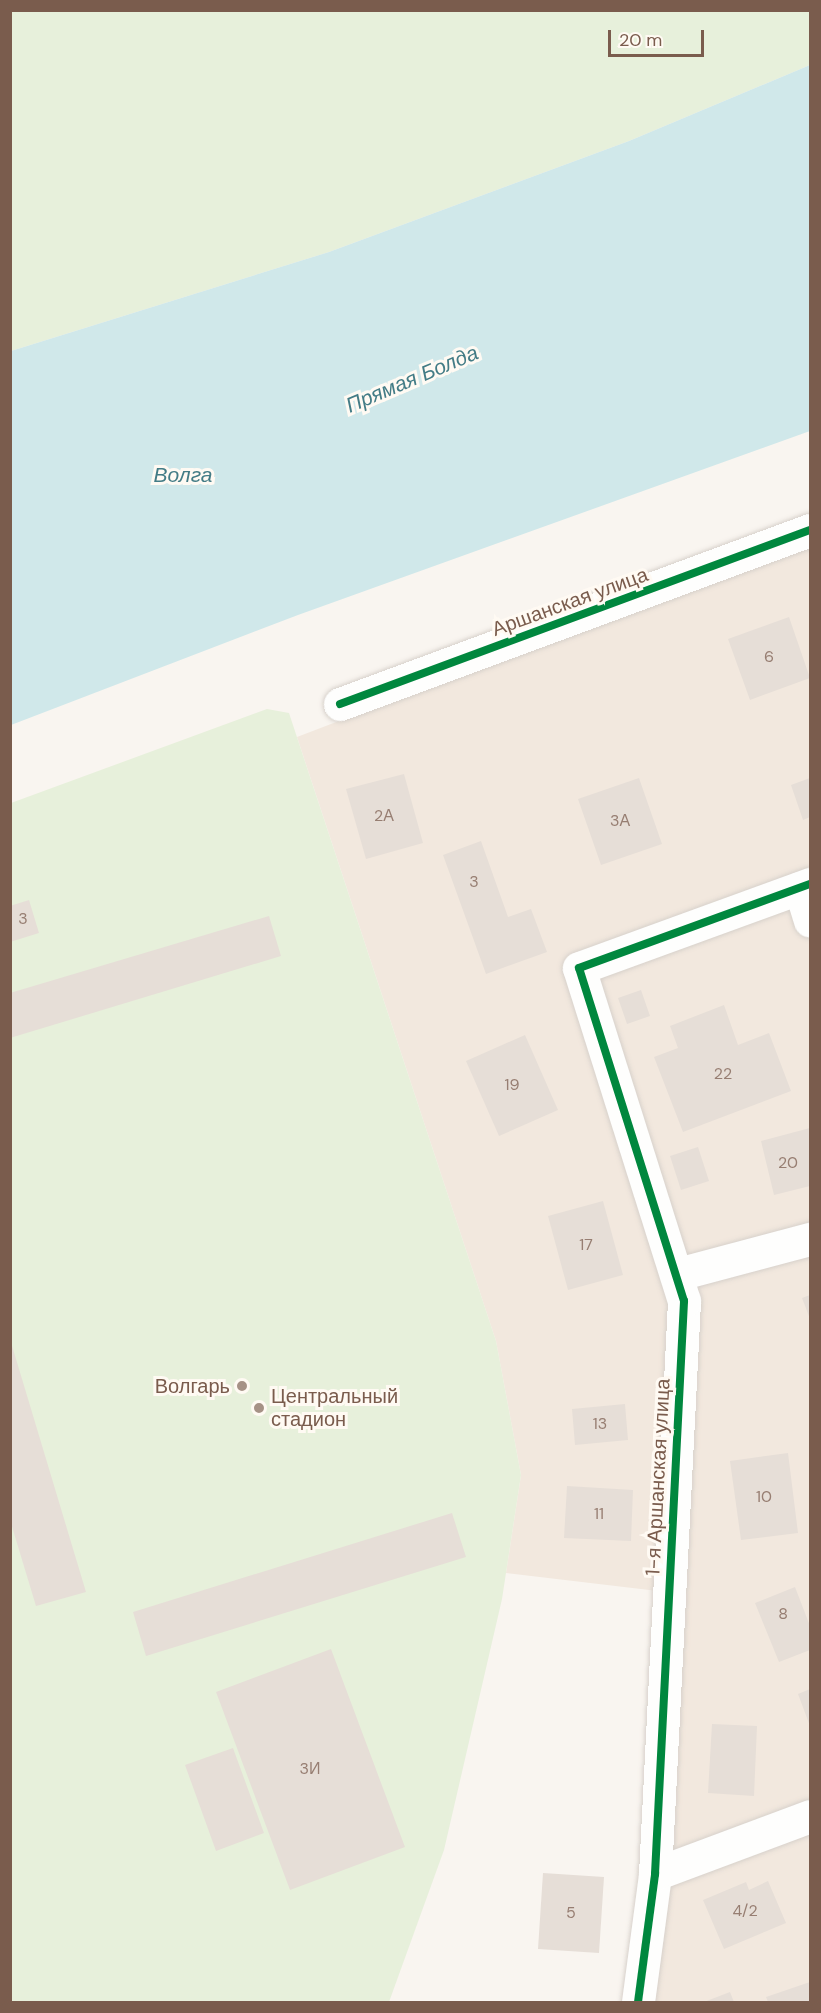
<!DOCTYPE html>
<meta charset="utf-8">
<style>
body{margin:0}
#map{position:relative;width:821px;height:2013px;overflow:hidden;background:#f9f5f0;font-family:"DM Sans",sans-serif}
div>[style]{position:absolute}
.residential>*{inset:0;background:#f2e8de}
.green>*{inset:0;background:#e7f0db}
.water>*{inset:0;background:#d0e8ea}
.building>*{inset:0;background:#e6ded7}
.roads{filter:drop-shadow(0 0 2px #d7d1cb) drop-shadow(0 0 2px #d7d1cb)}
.street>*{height:33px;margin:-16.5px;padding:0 16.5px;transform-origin:16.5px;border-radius:16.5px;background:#fefefd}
.cycleway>*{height:8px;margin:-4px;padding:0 4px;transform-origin:4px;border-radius:4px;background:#00873e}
.dots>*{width:16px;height:16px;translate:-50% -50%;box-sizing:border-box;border:3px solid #fffaf3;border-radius:50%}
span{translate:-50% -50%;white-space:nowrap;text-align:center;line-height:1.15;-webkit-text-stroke:6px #fffaf3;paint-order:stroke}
.number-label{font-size:16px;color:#977e72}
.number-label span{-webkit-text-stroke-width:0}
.street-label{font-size:20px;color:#7a5c4d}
.poi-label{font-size:20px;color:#7a5c4d}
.right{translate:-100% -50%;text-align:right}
.left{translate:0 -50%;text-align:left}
.water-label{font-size:21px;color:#437c86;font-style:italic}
.frame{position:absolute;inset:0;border:12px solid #7a5c4d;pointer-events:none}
.scale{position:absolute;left:608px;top:30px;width:96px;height:27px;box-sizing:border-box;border:3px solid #7a5c4d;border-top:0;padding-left:8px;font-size:18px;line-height:21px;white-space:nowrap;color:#7a5c4d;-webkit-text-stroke:4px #fffaf3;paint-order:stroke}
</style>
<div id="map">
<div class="residential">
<i style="clip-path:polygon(810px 541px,810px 2002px,645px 2002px,683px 1594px,506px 1573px,521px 1475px,496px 1341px,297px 737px)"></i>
</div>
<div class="green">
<i style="clip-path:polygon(10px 11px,810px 11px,810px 65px,629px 141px,329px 252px,11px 351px)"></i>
<i style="clip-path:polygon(267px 709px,289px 713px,496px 1341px,521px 1475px,502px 1599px,444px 1850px,389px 2002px,11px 2002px,11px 803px)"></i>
</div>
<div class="water">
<i style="clip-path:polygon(810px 65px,810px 431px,298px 615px,11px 725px,11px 351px,329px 252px,629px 141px)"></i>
</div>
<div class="building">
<i style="clip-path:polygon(789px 617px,810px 678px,750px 700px,728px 639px)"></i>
<i style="clip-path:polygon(404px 774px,423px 843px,366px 859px,346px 789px)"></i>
<i style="clip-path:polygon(639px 778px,662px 844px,601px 865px,578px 799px)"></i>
<i style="clip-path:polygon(810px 778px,810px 817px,803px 820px,791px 785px)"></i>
<i style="clip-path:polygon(481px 841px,508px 917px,531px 909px,547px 952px,486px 974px,443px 855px)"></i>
<i style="clip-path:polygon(29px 900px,39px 933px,10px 942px,10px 906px)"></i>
<i style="clip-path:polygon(269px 916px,281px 956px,10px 1038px,10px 993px)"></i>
<i style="clip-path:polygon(641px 990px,650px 1016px,627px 1024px,618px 998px)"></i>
<i style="clip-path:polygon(724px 1005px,738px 1045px,769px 1033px,791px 1091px,683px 1132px,654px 1057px,678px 1048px,670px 1026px)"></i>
<i style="clip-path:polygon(525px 1035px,558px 1110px,499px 1136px,466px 1061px)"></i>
<i style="clip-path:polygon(810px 1128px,810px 1186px,774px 1195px,761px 1141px)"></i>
<i style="clip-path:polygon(698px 1147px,709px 1181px,681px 1190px,670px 1156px)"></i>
<i style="clip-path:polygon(603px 1201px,623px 1275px,568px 1290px,548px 1216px)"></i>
<i style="clip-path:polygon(810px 1295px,810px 1319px,802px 1298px)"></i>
<i style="clip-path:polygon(10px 1339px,86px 1592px,36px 1606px,10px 1520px)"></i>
<i style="clip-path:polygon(625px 1404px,628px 1440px,575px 1445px,572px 1409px)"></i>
<i style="clip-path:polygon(788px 1453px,798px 1533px,741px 1540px,730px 1461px)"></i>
<i style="clip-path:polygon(567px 1486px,633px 1490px,631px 1541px,564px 1538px)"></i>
<i style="clip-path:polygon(452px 1513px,466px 1557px,146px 1656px,133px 1612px)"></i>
<i style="clip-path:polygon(795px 1587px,810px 1626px,810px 1650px,779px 1662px,755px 1603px)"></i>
<i style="clip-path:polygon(331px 1649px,405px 1847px,290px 1890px,216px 1692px)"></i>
<i style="clip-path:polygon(810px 1689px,810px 1726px,798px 1694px)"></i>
<i style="clip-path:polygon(712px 1724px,757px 1726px,754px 1796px,708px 1793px)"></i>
<i style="clip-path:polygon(233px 1748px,264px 1833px,216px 1851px,185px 1765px)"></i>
<i style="clip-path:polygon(543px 1873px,604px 1877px,599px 1953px,538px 1949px)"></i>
<i style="clip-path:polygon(768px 1881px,786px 1923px,724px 1949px,703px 1900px,746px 1882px,749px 1890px)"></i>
<i style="clip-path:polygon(810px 1982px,810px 2002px,768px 2002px,766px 1997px)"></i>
<i style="clip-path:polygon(730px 1992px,734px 2002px,704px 2002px)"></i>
</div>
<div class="roads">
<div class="street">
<i style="left:340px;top:704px;width:501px;rotate:-20.32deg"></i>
<i style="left:800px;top:888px;width:34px;rotate:73deg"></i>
<i style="left:678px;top:1274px;width:137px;rotate:-14.9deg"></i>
<i style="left:655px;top:1874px;width:165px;rotate:-20.5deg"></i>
<i style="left:638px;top:2002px;width:129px;rotate:-82.4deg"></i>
<i style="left:655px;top:1874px;width:574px;rotate:-87.1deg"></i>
<i style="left:684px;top:1301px;width:349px;rotate:-107.5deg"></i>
<i style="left:579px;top:968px;width:246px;rotate:-20deg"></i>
</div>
</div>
<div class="cycleway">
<i style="left:340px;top:704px;width:501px;rotate:-20.32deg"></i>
<i style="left:638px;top:2002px;width:129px;rotate:-82.4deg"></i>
<i style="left:655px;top:1874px;width:574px;rotate:-87.1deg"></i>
<i style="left:684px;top:1301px;width:349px;rotate:-107.5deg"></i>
<i style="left:579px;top:968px;width:246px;rotate:-20deg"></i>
</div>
<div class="dots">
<i style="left:242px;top:1386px;background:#a69286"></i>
<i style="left:259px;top:1408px;background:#a69286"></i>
</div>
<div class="number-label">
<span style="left:769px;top:657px">6</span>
<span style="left:384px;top:816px">2А</span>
<span style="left:620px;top:821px">3А</span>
<span style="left:474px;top:882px">3</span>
<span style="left:23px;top:919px">3</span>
<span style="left:723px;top:1074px">22</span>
<span style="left:512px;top:1085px">19</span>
<span style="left:788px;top:1163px">20</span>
<span style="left:586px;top:1245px">17</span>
<span style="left:600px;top:1424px">13</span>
<span style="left:764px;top:1497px">10</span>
<span style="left:599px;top:1514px">11</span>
<span style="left:783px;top:1614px">8</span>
<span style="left:310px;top:1769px">3И</span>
<span style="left:745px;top:1911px">4/2</span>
<span style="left:571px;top:1913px">5</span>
</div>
<div class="street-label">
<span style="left:570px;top:602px;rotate:-20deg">Аршанская улица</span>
<span style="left:658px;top:1477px;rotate:-87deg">1-я Аршанская улица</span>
</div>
<div class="poi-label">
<span class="right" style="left:230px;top:1386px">Волгарь</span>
<span class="left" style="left:271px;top:1408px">Центральный<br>стадион</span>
</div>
<div class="water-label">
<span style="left:412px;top:379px;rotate:-23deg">Прямая Болда</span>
<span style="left:183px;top:475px">Волга</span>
</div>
<div class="frame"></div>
<div class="scale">20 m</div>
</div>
